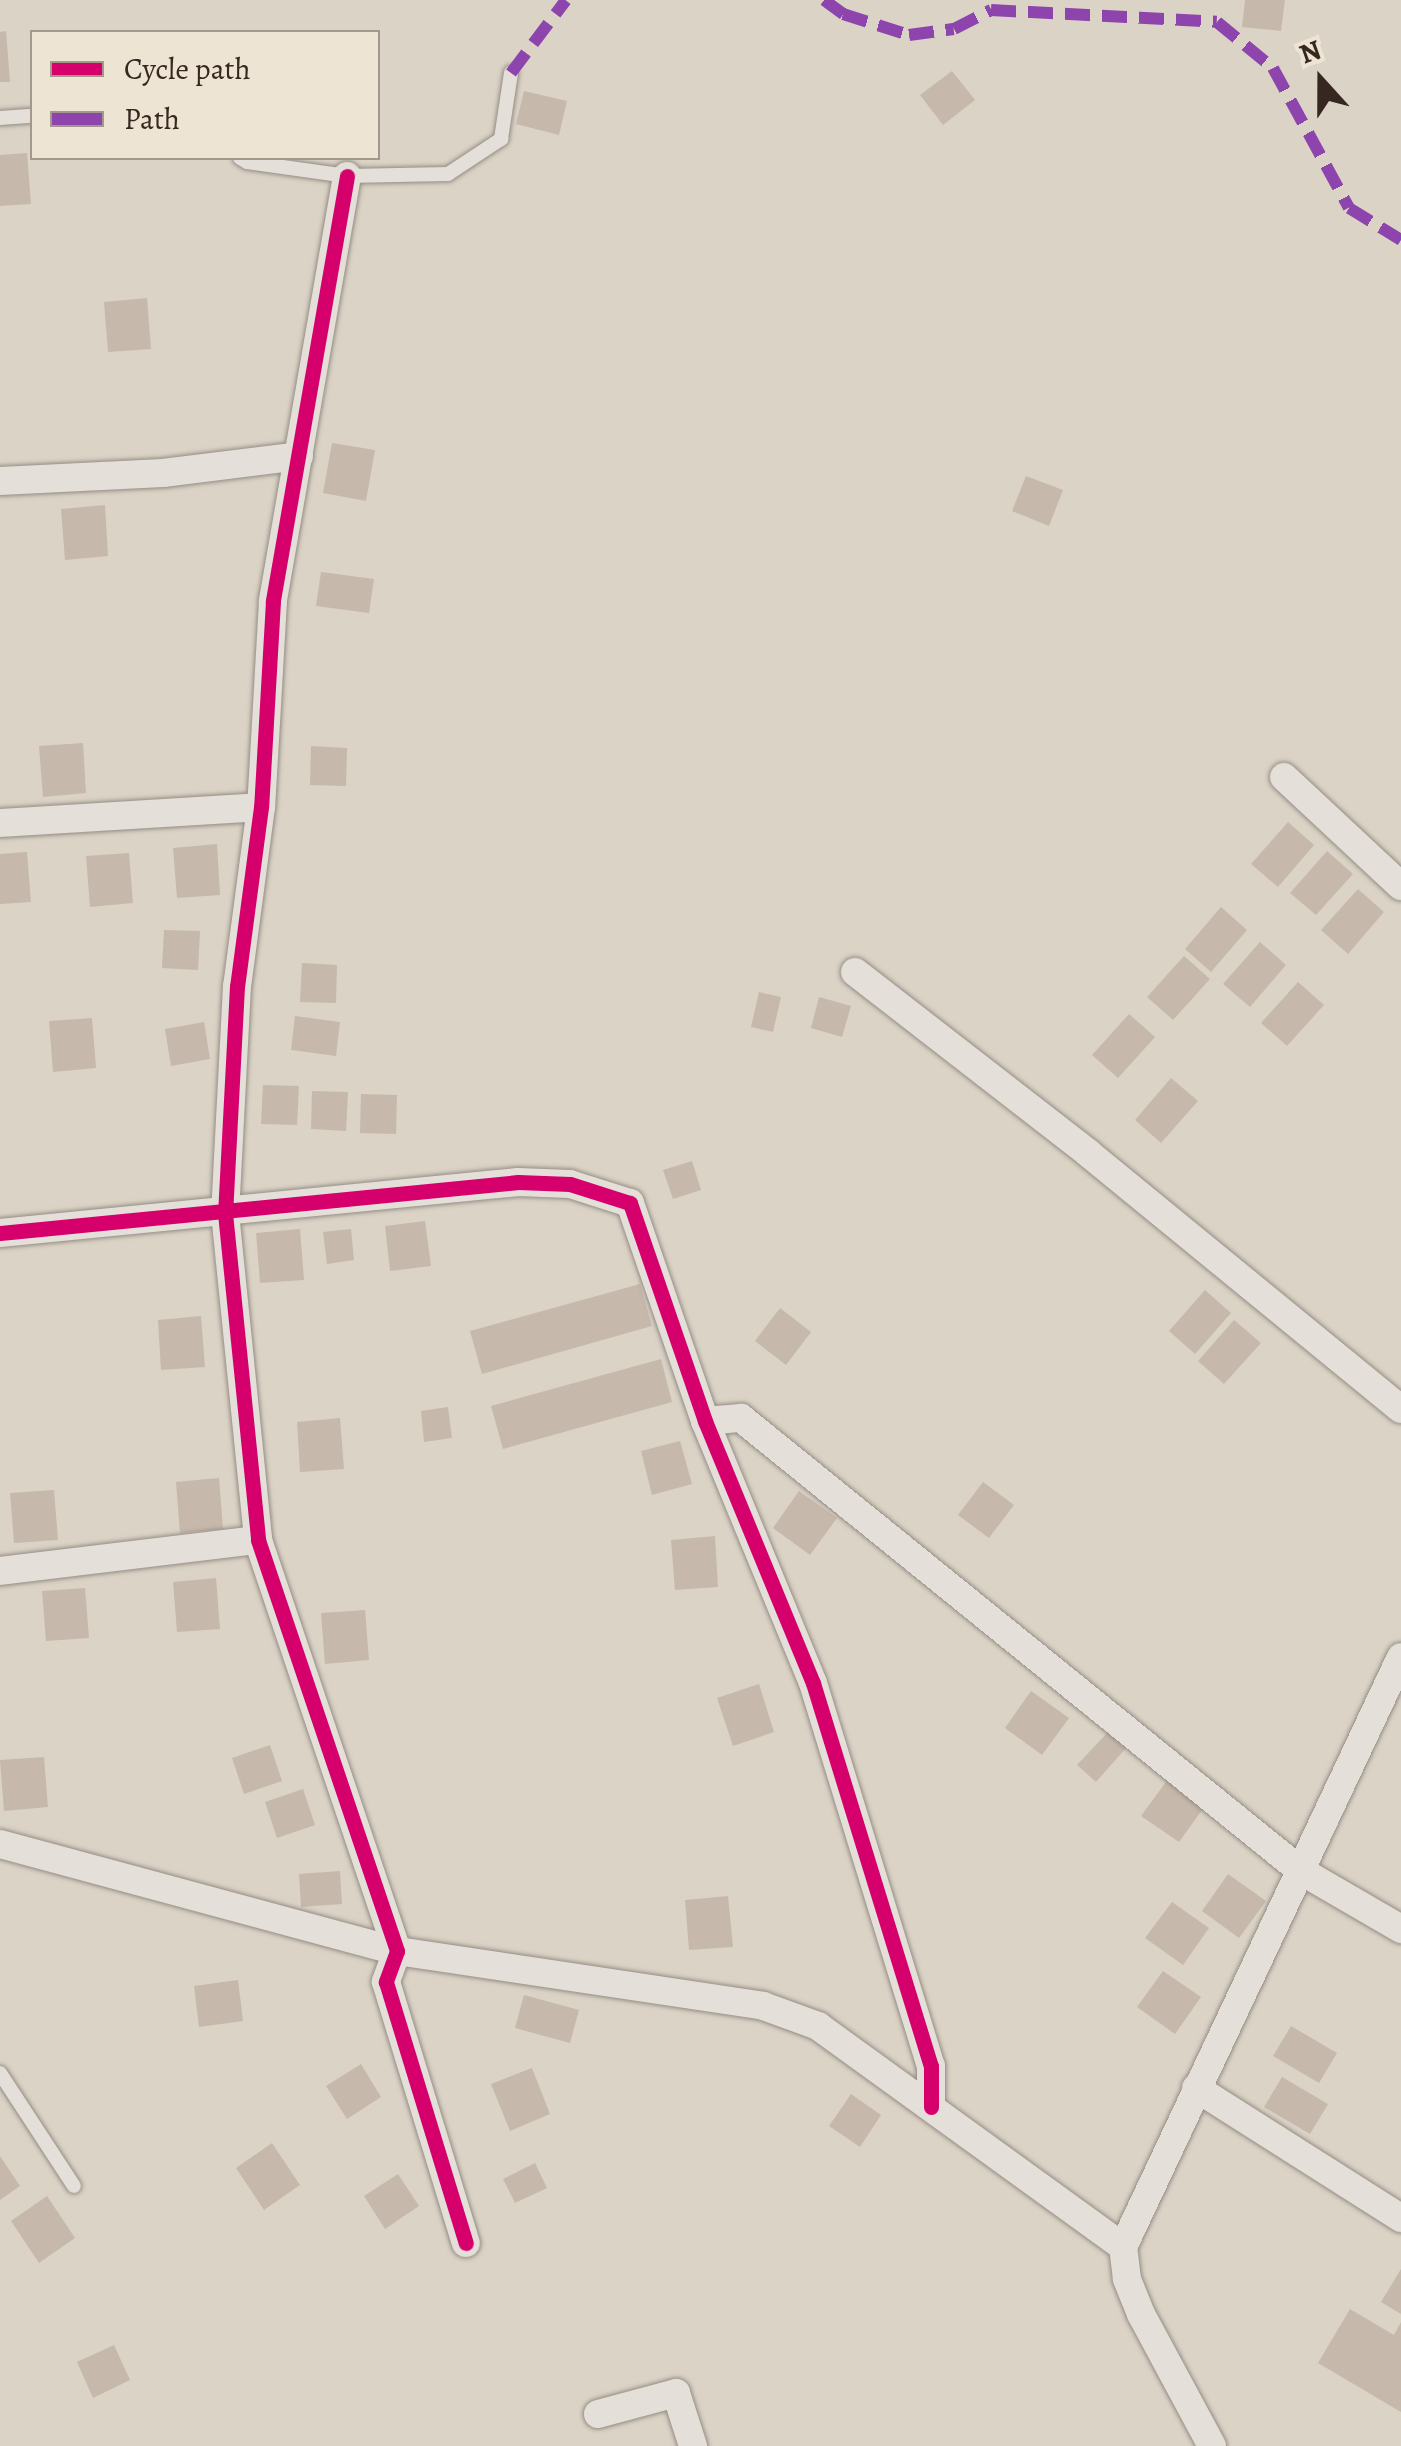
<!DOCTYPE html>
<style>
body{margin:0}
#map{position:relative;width:1401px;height:2446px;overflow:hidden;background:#dbd3c5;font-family:Alegreya,serif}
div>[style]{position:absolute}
.building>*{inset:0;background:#c7b8ac}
.roads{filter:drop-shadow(0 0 2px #948d85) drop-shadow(0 0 2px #948d85)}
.service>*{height:14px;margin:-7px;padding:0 7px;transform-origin:7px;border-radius:7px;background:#e4dfd8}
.minor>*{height:28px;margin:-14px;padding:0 14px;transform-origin:14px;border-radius:14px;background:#e4dfd8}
.quiet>*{height:12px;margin-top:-6px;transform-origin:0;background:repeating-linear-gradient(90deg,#8e44ad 0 25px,transparent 0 37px)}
.cycleway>*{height:15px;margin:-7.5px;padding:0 7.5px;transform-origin:7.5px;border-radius:7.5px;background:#d6006c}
span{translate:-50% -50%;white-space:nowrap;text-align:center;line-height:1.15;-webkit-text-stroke:10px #ede4d3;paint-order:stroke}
.legend{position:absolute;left:30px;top:30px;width:350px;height:130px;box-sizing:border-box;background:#ede4d3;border:2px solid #a4988c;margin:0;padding:12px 18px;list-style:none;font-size:30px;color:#372721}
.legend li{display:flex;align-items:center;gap:20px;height:50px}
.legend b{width:50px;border:2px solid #a4988c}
.north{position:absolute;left:1271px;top:30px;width:100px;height:100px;-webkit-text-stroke:8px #ede4d3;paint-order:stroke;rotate:339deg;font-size:28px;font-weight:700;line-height:40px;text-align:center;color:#372721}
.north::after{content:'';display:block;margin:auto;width:35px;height:45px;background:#372721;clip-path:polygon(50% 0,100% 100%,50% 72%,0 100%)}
</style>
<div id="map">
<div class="building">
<i style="clip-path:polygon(1245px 0,1285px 0,1281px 31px,1242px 27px)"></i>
<i style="clip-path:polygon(6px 31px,10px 82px,0 82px,0 32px)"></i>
<i style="clip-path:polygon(952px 71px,975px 100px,943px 125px,920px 95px)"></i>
<i style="clip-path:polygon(524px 91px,567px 101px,559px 135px,516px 124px)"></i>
<i style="clip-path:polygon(27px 153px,31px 204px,0 206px,0 155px)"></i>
<i style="clip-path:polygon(147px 298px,151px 349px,108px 352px,104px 302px)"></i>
<i style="clip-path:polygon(332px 443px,375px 450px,366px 501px,323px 493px)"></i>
<i style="clip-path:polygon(1026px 476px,1063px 490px,1049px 526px,1012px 511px)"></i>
<i style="clip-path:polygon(105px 505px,108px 556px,65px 560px,61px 509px)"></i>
<i style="clip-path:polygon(321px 572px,374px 579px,369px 613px,316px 606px)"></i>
<i style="clip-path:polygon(83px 743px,86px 793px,43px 797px,39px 746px)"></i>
<i style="clip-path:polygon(311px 746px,347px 748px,346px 786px,310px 785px)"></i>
<i style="clip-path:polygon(1288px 822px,1314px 845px,1278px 887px,1251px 864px)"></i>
<i style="clip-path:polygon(217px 844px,220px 895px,177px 898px,173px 848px)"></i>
<i style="clip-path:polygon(1327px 851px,1353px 874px,1316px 915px,1290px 893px)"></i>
<i style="clip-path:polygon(27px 852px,31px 902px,0 904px,0 854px)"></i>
<i style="clip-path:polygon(129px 853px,133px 903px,90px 907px,86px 856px)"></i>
<i style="clip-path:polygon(1358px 889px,1384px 912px,1348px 954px,1321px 930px)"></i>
<i style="clip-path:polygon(1221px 907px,1247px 930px,1211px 972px,1185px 949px)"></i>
<i style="clip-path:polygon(164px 930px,200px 931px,198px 970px,162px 968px)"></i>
<i style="clip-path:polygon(1260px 942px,1286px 965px,1250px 1007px,1223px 984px)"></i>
<i style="clip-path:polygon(1184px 956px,1210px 979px,1173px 1020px,1147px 997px)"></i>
<i style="clip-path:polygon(302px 963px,337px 965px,336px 1003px,300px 1002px)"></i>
<i style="clip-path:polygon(1298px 982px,1324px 1005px,1287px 1046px,1261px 1023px)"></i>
<i style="clip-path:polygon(759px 992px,781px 997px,773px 1032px,751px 1027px)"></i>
<i style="clip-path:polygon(819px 997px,851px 1006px,842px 1037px,811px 1028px)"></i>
<i style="clip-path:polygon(1129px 1014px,1155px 1037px,1118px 1078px,1092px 1055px)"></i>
<i style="clip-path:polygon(295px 1016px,340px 1022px,336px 1056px,291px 1050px)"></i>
<i style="clip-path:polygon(92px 1018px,96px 1068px,53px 1072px,49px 1021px)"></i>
<i style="clip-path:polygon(204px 1022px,210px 1059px,171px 1066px,165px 1029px)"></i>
<i style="clip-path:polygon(1171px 1078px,1198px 1101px,1161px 1143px,1135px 1120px)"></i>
<i style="clip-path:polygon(263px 1085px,299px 1086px,297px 1125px,261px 1124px)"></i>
<i style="clip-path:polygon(312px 1091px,348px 1092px,346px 1131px,311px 1129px)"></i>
<i style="clip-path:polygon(361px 1094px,397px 1095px,396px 1134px,360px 1133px)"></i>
<i style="clip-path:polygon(692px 1161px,701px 1190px,673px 1199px,663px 1170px)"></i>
<i style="clip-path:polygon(425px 1221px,431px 1266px,390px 1271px,385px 1226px)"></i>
<i style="clip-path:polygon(300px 1229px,304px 1280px,260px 1283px,256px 1233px)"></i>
<i style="clip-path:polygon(351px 1229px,354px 1260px,327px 1264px,323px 1232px)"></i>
<i style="clip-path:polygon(640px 1284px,652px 1326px,482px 1374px,470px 1331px)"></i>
<i style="clip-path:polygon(1205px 1290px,1231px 1313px,1195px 1354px,1169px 1331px)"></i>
<i style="clip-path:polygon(780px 1308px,811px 1332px,786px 1365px,755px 1341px)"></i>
<i style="clip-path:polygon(201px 1316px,205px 1367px,161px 1370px,158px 1320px)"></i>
<i style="clip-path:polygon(1234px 1320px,1261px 1343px,1224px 1384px,1198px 1361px)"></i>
<i style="clip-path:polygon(661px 1359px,672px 1402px,503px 1449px,491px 1406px)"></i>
<i style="clip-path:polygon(448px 1407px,452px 1438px,424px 1442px,421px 1411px)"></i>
<i style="clip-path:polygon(340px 1418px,344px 1469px,300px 1472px,297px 1422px)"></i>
<i style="clip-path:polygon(680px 1441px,692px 1484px,652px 1495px,641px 1451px)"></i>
<i style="clip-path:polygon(219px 1478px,223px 1529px,180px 1533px,176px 1482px)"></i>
<i style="clip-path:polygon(983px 1482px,1014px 1505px,989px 1538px,958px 1515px)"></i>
<i style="clip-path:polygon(54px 1490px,58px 1540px,14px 1543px,10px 1493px)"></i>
<i style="clip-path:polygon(799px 1491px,837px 1518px,810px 1555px,773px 1528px)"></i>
<i style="clip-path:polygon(715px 1536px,718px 1587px,675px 1590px,671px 1540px)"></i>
<i style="clip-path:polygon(216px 1578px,220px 1629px,177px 1632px,173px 1582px)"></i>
<i style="clip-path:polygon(85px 1588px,89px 1638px,46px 1641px,42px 1591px)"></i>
<i style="clip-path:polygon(365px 1610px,369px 1660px,325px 1664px,321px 1613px)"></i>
<i style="clip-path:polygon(759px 1684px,774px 1732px,733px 1746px,717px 1698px)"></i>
<i style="clip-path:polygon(1031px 1691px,1069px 1718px,1042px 1755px,1005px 1728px)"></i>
<i style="clip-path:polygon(1108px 1732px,1126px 1748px,1096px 1782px,1077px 1765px)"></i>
<i style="clip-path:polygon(270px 1745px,282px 1781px,244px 1794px,232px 1758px)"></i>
<i style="clip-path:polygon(44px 1757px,48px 1807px,4px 1811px,0 1760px)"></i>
<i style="clip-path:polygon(1168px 1779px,1205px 1806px,1179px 1842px,1141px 1816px)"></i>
<i style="clip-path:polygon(303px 1789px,315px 1825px,277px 1838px,265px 1802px)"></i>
<i style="clip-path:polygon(340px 1871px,342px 1904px,301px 1907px,299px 1874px)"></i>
<i style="clip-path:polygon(1228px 1874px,1266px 1901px,1239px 1938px,1202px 1911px)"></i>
<i style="clip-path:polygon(728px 1896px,733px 1947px,689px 1950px,685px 1900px)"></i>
<i style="clip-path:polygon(1172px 1902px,1209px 1928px,1183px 1965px,1145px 1938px)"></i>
<i style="clip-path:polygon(1163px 1971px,1201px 1997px,1175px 2034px,1137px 2007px)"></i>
<i style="clip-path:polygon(238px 1980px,243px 2021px,199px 2027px,194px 1986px)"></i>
<i style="clip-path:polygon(524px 1995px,579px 2010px,570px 2043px,515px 2028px)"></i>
<i style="clip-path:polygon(1291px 2026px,1337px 2053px,1319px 2083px,1273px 2056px)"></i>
<i style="clip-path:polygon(361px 2064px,381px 2097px,347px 2119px,326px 2086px)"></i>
<i style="clip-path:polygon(532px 2068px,550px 2114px,510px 2131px,491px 2084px)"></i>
<i style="clip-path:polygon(1282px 2077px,1328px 2104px,1310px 2134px,1264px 2107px)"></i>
<i style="clip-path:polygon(851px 2094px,881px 2115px,860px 2147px,829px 2126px)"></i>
<i style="clip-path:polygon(272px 2143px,300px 2185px,264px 2210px,236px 2168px)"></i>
<i style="clip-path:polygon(0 2156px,20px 2186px,0 2200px)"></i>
<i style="clip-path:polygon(535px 2163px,547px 2188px,515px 2203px,503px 2179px)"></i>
<i style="clip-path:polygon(398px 2174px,419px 2206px,385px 2229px,364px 2196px)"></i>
<i style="clip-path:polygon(47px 2196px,75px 2238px,39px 2263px,11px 2221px)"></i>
<i style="clip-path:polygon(1401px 2269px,1401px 2314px,1381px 2302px)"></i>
<i style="clip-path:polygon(1350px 2309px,1394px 2335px,1401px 2322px,1401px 2412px,1318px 2363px)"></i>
<i style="clip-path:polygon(114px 2345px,130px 2380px,93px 2398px,77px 2362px)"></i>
</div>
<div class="roads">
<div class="service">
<i style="left:0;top:118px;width:32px;rotate:-4deg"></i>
<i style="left:240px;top:158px;width:8px;rotate:30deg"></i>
<i style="left:247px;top:162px;width:101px;rotate:8deg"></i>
<i style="left:347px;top:176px;width:101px;rotate:-1.1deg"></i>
<i style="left:448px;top:174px;width:64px;rotate:-33.4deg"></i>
<i style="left:501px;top:139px;width:67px;rotate:-81.4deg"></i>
<i style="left:0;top:2073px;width:135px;rotate:56.8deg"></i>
</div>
<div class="minor">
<i style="left:347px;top:176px;width:431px;rotate:99.9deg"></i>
<i style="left:273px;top:601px;width:206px;rotate:93.3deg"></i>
<i style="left:261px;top:807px;width:181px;rotate:97.6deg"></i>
<i style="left:237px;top:986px;width:227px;rotate:93deg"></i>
<i style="left:225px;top:1213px;width:329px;rotate:84.2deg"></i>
<i style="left:258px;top:1540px;width:434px;rotate:71.3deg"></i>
<i style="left:397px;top:1951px;width:33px;rotate:110deg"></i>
<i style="left:386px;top:1982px;width:273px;rotate:73deg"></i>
<i style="left:0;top:481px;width:163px;rotate:-2.8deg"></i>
<i style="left:163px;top:473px;width:137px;rotate:-7.1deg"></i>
<i style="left:1284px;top:777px;width:160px;rotate:43deg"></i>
<i style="left:0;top:823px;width:261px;rotate:-3.5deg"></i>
<i style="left:855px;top:972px;width:295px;rotate:37.8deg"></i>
<i style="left:1088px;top:1153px;width:404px;rotate:39.3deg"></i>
<i style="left:0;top:1233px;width:521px;rotate:-5.62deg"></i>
<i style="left:518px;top:1182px;width:52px;rotate:2.2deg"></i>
<i style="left:570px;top:1184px;width:63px;rotate:17.6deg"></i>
<i style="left:630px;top:1203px;width:231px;rotate:71deg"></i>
<i style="left:705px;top:1421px;width:283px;rotate:67.6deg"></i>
<i style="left:813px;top:1683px;width:401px;rotate:72.9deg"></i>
<i style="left:931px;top:2066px;width:41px;rotate:90deg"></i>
<i style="left:705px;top:1421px;width:36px;rotate:-5deg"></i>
<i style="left:741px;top:1418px;width:720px;rotate:38.97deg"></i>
<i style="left:1301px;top:1871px;width:116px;rotate:30.1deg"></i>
<i style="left:0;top:1571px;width:260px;rotate:-6.9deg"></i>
<i style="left:0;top:1844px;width:411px;rotate:15.1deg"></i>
<i style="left:397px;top:1951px;width:370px;rotate:8.5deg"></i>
<i style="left:763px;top:2006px;width:59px;rotate:20deg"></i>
<i style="left:818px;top:2026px;width:377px;rotate:35.9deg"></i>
<i style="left:1196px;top:2088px;width:243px;rotate:32.4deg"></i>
<i style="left:598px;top:2414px;width:81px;rotate:-15.1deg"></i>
<i style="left:676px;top:2393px;width:56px;rotate:72.2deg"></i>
<i style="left:1212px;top:2446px;width:150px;rotate:-118.3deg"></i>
<i style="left:1141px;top:2314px;width:38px;rotate:-112deg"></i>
<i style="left:1127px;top:2279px;width:32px;rotate:-97deg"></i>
<i style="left:1123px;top:2247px;width:652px;rotate:-64.77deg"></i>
</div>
</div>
<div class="quiet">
<i style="left:824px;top:0;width:24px;rotate:36deg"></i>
<i style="left:843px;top:14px;width:69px;rotate:17.7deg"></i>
<i style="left:909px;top:35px;width:45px;rotate:-7.6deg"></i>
<i style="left:954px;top:29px;width:42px;rotate:-27.2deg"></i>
<i style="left:991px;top:10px;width:226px;rotate:3deg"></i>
<i style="left:1217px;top:22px;width:72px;rotate:39.4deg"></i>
<i style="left:1273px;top:68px;width:159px;rotate:61.5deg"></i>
<i style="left:1349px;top:208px;width:61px;rotate:31.6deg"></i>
<i style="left:511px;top:73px;width:91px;rotate:-53deg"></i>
</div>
<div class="cycleway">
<i style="left:347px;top:176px;width:431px;rotate:99.9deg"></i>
<i style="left:273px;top:601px;width:206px;rotate:93.3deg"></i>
<i style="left:261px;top:807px;width:181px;rotate:97.6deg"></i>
<i style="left:237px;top:986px;width:227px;rotate:93deg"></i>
<i style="left:225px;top:1213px;width:329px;rotate:84.2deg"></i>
<i style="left:258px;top:1540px;width:434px;rotate:71.3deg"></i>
<i style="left:397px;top:1951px;width:33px;rotate:110deg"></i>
<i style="left:386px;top:1982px;width:273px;rotate:73deg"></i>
<i style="left:0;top:1233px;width:521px;rotate:-5.62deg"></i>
<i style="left:518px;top:1182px;width:52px;rotate:2.2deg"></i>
<i style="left:570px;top:1184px;width:63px;rotate:17.6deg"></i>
<i style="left:630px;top:1203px;width:231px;rotate:71deg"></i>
<i style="left:705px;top:1421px;width:283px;rotate:67.6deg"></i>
<i style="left:813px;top:1683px;width:401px;rotate:72.9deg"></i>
<i style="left:931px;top:2066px;width:41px;rotate:90deg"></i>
</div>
<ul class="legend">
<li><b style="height:12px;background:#d6006c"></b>Cycle path</li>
<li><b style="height:12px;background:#8e44ad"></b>Path</li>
</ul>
<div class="north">N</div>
</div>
